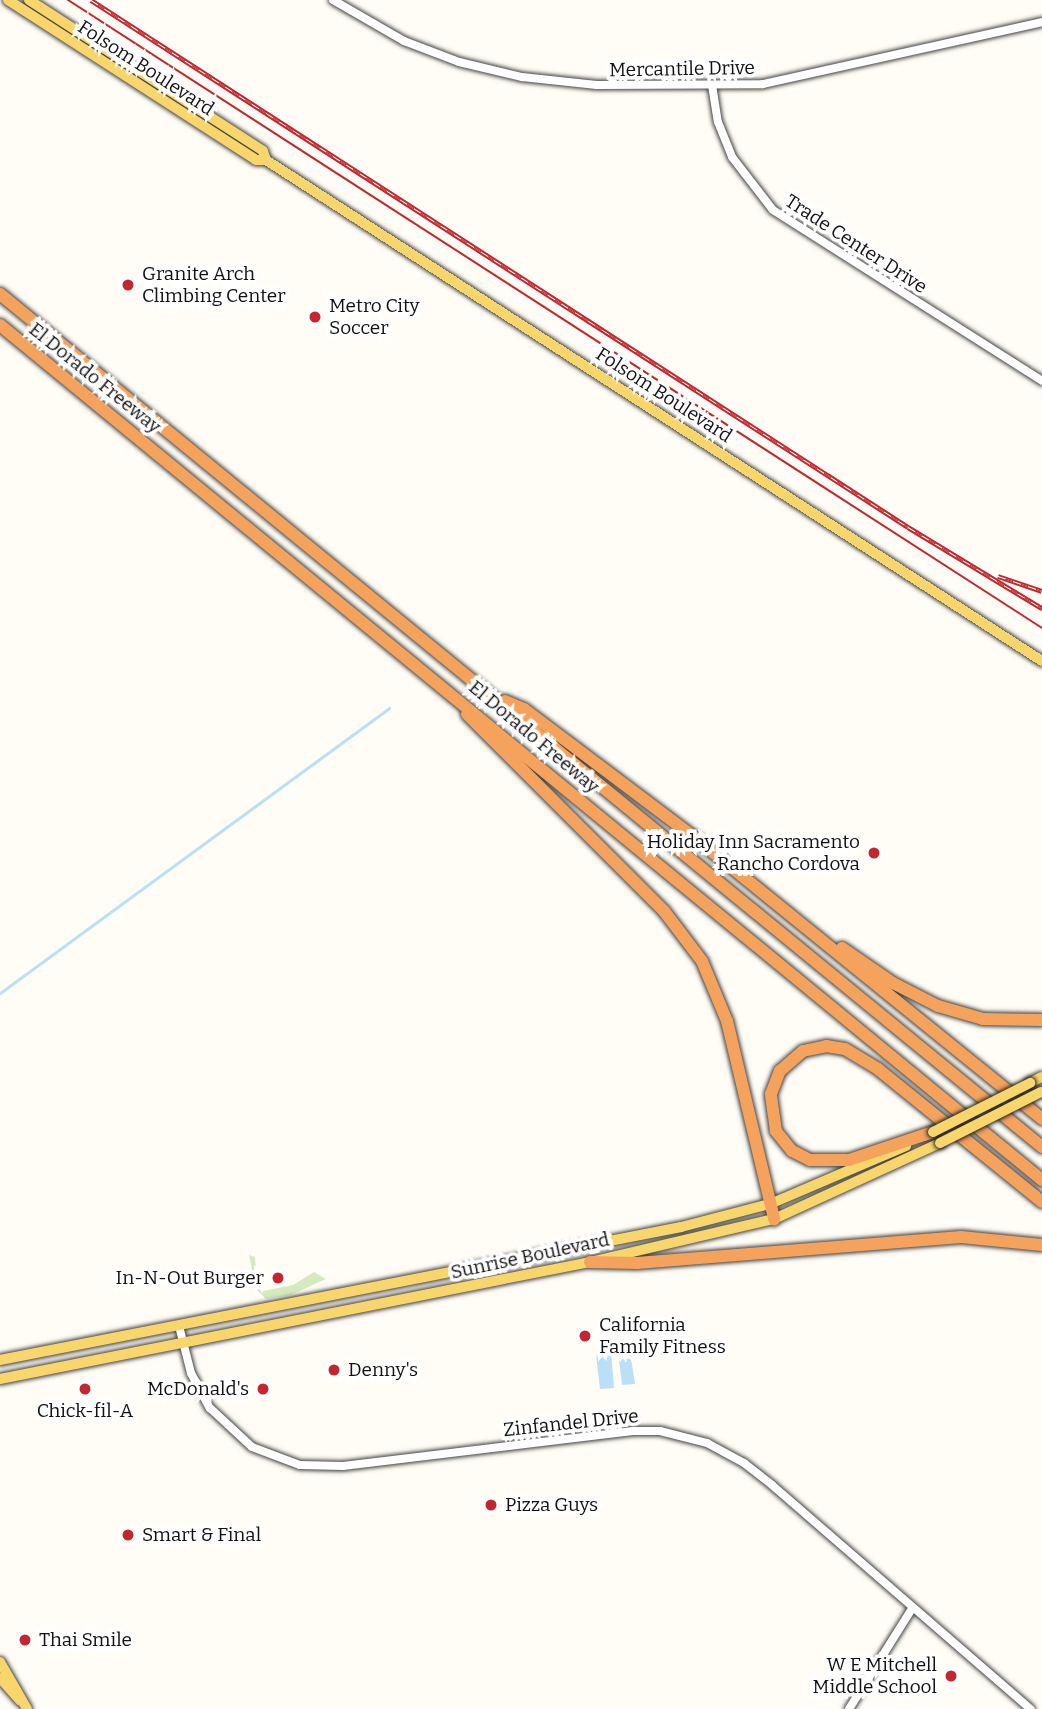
<!DOCTYPE html>
<style>
body{margin:0}
#map{position:relative;width:1042px;height:1709px;overflow:hidden;background:#fffdf5;font-family:Bitter,serif}
div>[style]{position:absolute}
.green>*{inset:0;background:#d5ebbd}
.water>*{inset:0;background:#b9e0f7}
.stream>*{height:2.5px;margin:-1.25px;padding:0 1.25px;transform-origin:1.25px;border-radius:1.25px;background:#b9e0f7}
.roads{filter:drop-shadow(0 0 2px #444) drop-shadow(0 0 2px #444)}
.minor>*{height:8px;margin:-4px;padding:0 4px;transform-origin:4px;border-radius:4px;background:#fff}
.major>*{height:10px;margin:-5px;padding:0 5px;transform-origin:5px;border-radius:5px;background:#f9d66b}
.highway>*{height:12px;margin:-6px;padding:0 6px;transform-origin:6px;border-radius:6px;background:#f5a25d}
.tram>*{height:2px;margin:-1px;padding:0 1px;transform-origin:1px;border-radius:1px;background:#c4262e}
.rail>*{height:5px;margin-top:-2.5px;transform-origin:0;background:repeating-linear-gradient(90deg,#fff 0 8px,#c4262e 0 16px);box-sizing:border-box;border-block:2px solid #c4262e}
.bridges{filter:drop-shadow(0 0 2px #222) drop-shadow(0 0 2px #222)}
.major-bridge>*{height:10px;margin:-5px;padding:0 5px;transform-origin:5px;border-radius:5px;background:#f9d66b}
.dots>*{width:19px;height:19px;translate:-50% -50%;box-sizing:border-box;border:4px solid #fff;border-radius:50%}
span{translate:-50% -50%;white-space:nowrap;text-align:center;line-height:1.15;-webkit-text-stroke:7px #fff;paint-order:stroke}
.street-label{font-size:19px;color:#111}
.poi-label{font-size:19px;color:#111}
.left{translate:0 -50%;text-align:left}
.right{translate:-100% -50%;text-align:right}
</style>
<div id="map">
<div class="green">
<i style="clip-path:polygon(249px 1255px,255px 1257px,257px 1287px,263px 1291px,293px 1285px,314px 1272px,326px 1279px,291px 1295px,266px 1299px,256px 1289px)"></i>
</div>
<div class="water">
<i style="clip-path:polygon(611px 1352px,614px 1388px,600px 1389px,596px 1354px)"></i>
<i style="clip-path:polygon(631px 1358px,635px 1384px,622px 1385px,619px 1360px)"></i>
</div>
<div class="stream">
<i style="left:0;top:993px;width:482px;rotate:-36.2deg"></i>
</div>
<div class="roads">
<div class="minor">
<i style="left:333px;top:0;width:82px;rotate:30deg"></i>
<i style="left:404px;top:41px;width:59px;rotate:20.9deg"></i>
<i style="left:459px;top:62px;width:65px;rotate:13.4deg"></i>
<i style="left:522px;top:77px;width:75px;rotate:6.1deg"></i>
<i style="left:597px;top:85px;width:166px;rotate:-0.3deg"></i>
<i style="left:763px;top:84px;width:286px;rotate:-12.5deg"></i>
<i style="left:712px;top:85px;width:37px;rotate:81deg"></i>
<i style="left:718px;top:122px;width:38px;rotate:68deg"></i>
<i style="left:732px;top:157px;width:67px;rotate:52.3deg"></i>
<i style="left:773px;top:210px;width:319px;rotate:32.4deg"></i>
<i style="left:179px;top:1326px;width:49px;rotate:75.7deg"></i>
<i style="left:191px;top:1373px;width:40px;rotate:62deg"></i>
<i style="left:210px;top:1408px;width:57px;rotate:42.9deg"></i>
<i style="left:252px;top:1447px;width:51px;rotate:20.6deg"></i>
<i style="left:300px;top:1465px;width:43px;rotate:1.3deg"></i>
<i style="left:343px;top:1466px;width:292px;rotate:-6.9deg"></i>
<i style="left:633px;top:1431px;width:27px"></i>
<i style="left:660px;top:1431px;width:49px;rotate:14.3deg"></i>
<i style="left:707px;top:1443px;width:42px;rotate:28.4deg"></i>
<i style="left:744px;top:1463px;width:36px;rotate:38deg"></i>
<i style="left:772px;top:1485px;width:342px;rotate:40.9deg"></i>
<i style="left:849px;top:1709px;width:120px;rotate:-57.9deg"></i>
</div>
<div class="major">
<i style="left:8px;top:0;width:295px;rotate:32.8deg"></i>
<i style="left:256px;top:160px;width:10px"></i>
<i style="left:266px;top:160px;width:924px;rotate:32.85deg"></i>
<i style="left:29px;top:0;width:278px;rotate:32.8deg"></i>
<i style="left:263px;top:151px;width:9px;rotate:72deg"></i>
<i style="left:1030px;top:1083px;width:13px;rotate:-27deg"></i>
<i style="left:0;top:1360px;width:694px;rotate:-11.05deg"></i>
<i style="left:681px;top:1227px;width:92px;rotate:-14.5deg"></i>
<i style="left:770px;top:1204px;width:148px;rotate:-23.1deg"></i>
<i style="left:0;top:1379px;width:601px;rotate:-11.22deg"></i>
<i style="left:590px;top:1262px;width:189px;rotate:-13.2deg"></i>
<i style="left:774px;top:1219px;width:183px;rotate:-24.6deg"></i>
<i style="left:0;top:1662px;width:54px;rotate:60.1deg"></i>
<i style="left:0;top:1678px;width:30px;rotate:48deg"></i>
</div>
<div class="highway">
<i style="left:0;top:294px;width:1347px;rotate:39.3deg"></i>
<i style="left:0;top:325px;width:1348px;rotate:39.37deg"></i>
<i style="left:505px;top:701px;width:21px;rotate:23deg"></i>
<i style="left:524px;top:709px;width:213px;rotate:37deg"></i>
<i style="left:694px;top:837px;width:448px;rotate:39deg"></i>
<i style="left:467px;top:714px;width:279px;rotate:45deg"></i>
<i style="left:664px;top:911px;width:63px;rotate:52.8deg"></i>
<i style="left:702px;top:961px;width:65px;rotate:67.4deg"></i>
<i style="left:727px;top:1021px;width:204px;rotate:76.6deg"></i>
<i style="left:842px;top:948px;width:62px;rotate:34.5deg"></i>
<i style="left:893px;top:983px;width:51px;rotate:27.1deg"></i>
<i style="left:938px;top:1006px;width:47px;rotate:16.1deg"></i>
<i style="left:983px;top:1019px;width:59px;rotate:1deg"></i>
<i style="left:933px;top:1132px;width:89px;rotate:161.6deg"></i>
<i style="left:849px;top:1160px;width:39px;rotate:180deg"></i>
<i style="left:810px;top:1160px;width:20px;rotate:-153deg"></i>
<i style="left:792px;top:1151px;width:26px;rotate:-129deg"></i>
<i style="left:776px;top:1131px;width:37px;rotate:-98deg"></i>
<i style="left:771px;top:1094px;width:25px;rotate:-69deg"></i>
<i style="left:780px;top:1071px;width:30px;rotate:-41deg"></i>
<i style="left:803px;top:1051px;width:24px;rotate:-12deg"></i>
<i style="left:826px;top:1046px;width:19px;rotate:9deg"></i>
<i style="left:845px;top:1049px;width:39px;rotate:31deg"></i>
<i style="left:878px;top:1069px;width:211px;rotate:39deg"></i>
<i style="left:590px;top:1262px;width:47px;rotate:1.2deg"></i>
<i style="left:637px;top:1263px;width:325px;rotate:-4.6deg"></i>
<i style="left:961px;top:1237px;width:81px;rotate:5.6deg"></i>
</div>
</div>
<div class="tram">
<i style="left:68px;top:0;width:1159px;rotate:32.81deg"></i>
</div>
<div class="rail">
<i style="left:91px;top:0;width:972px;rotate:32.82deg"></i>
<i style="left:908px;top:527px;width:157px;rotate:31.2deg"></i>
<i style="left:998px;top:576px;width:46px;rotate:18.8deg"></i>
</div>
<div class="bridges">
<div class="major-bridge">
<i style="left:933px;top:1132px;width:109px;rotate:-26.8deg"></i>
<i style="left:940px;top:1143px;width:113px;rotate:-26.8deg"></i>
</div>
</div>
<div class="dots">
<i style="left:128px;top:285px;background:#c4262e"></i>
<i style="left:315px;top:317px;background:#c4262e"></i>
<i style="left:874px;top:853px;background:#c4262e"></i>
<i style="left:278px;top:1278px;background:#c4262e"></i>
<i style="left:585px;top:1336px;background:#c4262e"></i>
<i style="left:334px;top:1370px;background:#c4262e"></i>
<i style="left:85px;top:1389px;background:#c4262e"></i>
<i style="left:263px;top:1389px;background:#c4262e"></i>
<i style="left:491px;top:1505px;background:#c4262e"></i>
<i style="left:128px;top:1535px;background:#c4262e"></i>
<i style="left:25px;top:1640px;background:#c4262e"></i>
<i style="left:951px;top:1676px;background:#c4262e"></i>
</div>
<div class="street-label">
<span style="left:146px;top:68px;rotate:33deg">Folsom Boulevard</span>
<span style="left:682px;top:69px;rotate:-1deg">Mercantile Drive</span>
<span style="left:856px;top:244px;rotate:33deg">Trade Center Drive</span>
<span style="left:95px;top:378px;rotate:39deg">El Dorado Freeway</span>
<span style="left:664px;top:395px;rotate:33deg">Folsom Boulevard</span>
<span style="left:534px;top:737px;rotate:40deg">El Dorado Freeway</span>
<span style="left:530px;top:1256px;rotate:-12deg">Sunrise Boulevard</span>
<span style="left:571px;top:1423px;rotate:-6deg">Zinfandel Drive</span>
</div>
<div class="poi-label">
<span class="left" style="left:142px;top:285px">Granite Arch<br>Climbing Center</span>
<span class="left" style="left:329px;top:317px">Metro City<br>Soccer</span>
<span class="right" style="left:860px;top:853px">Holiday Inn Sacramento<br>Rancho Cordova</span>
<span class="right" style="left:264px;top:1278px">In-N-Out Burger</span>
<span class="left" style="left:599px;top:1336px">California<br>Family Fitness</span>
<span class="left" style="left:348px;top:1370px">Denny's</span>
<span class="right" style="left:249px;top:1389px">McDonald's</span>
<span style="left:85px;top:1411px">Chick-fil-A</span>
<span class="left" style="left:505px;top:1505px">Pizza Guys</span>
<span class="left" style="left:142px;top:1535px">Smart &amp; Final</span>
<span class="left" style="left:39px;top:1640px">Thai Smile</span>
<span class="right" style="left:937px;top:1676px">W E Mitchell<br>Middle School</span>
</div>
</div>
